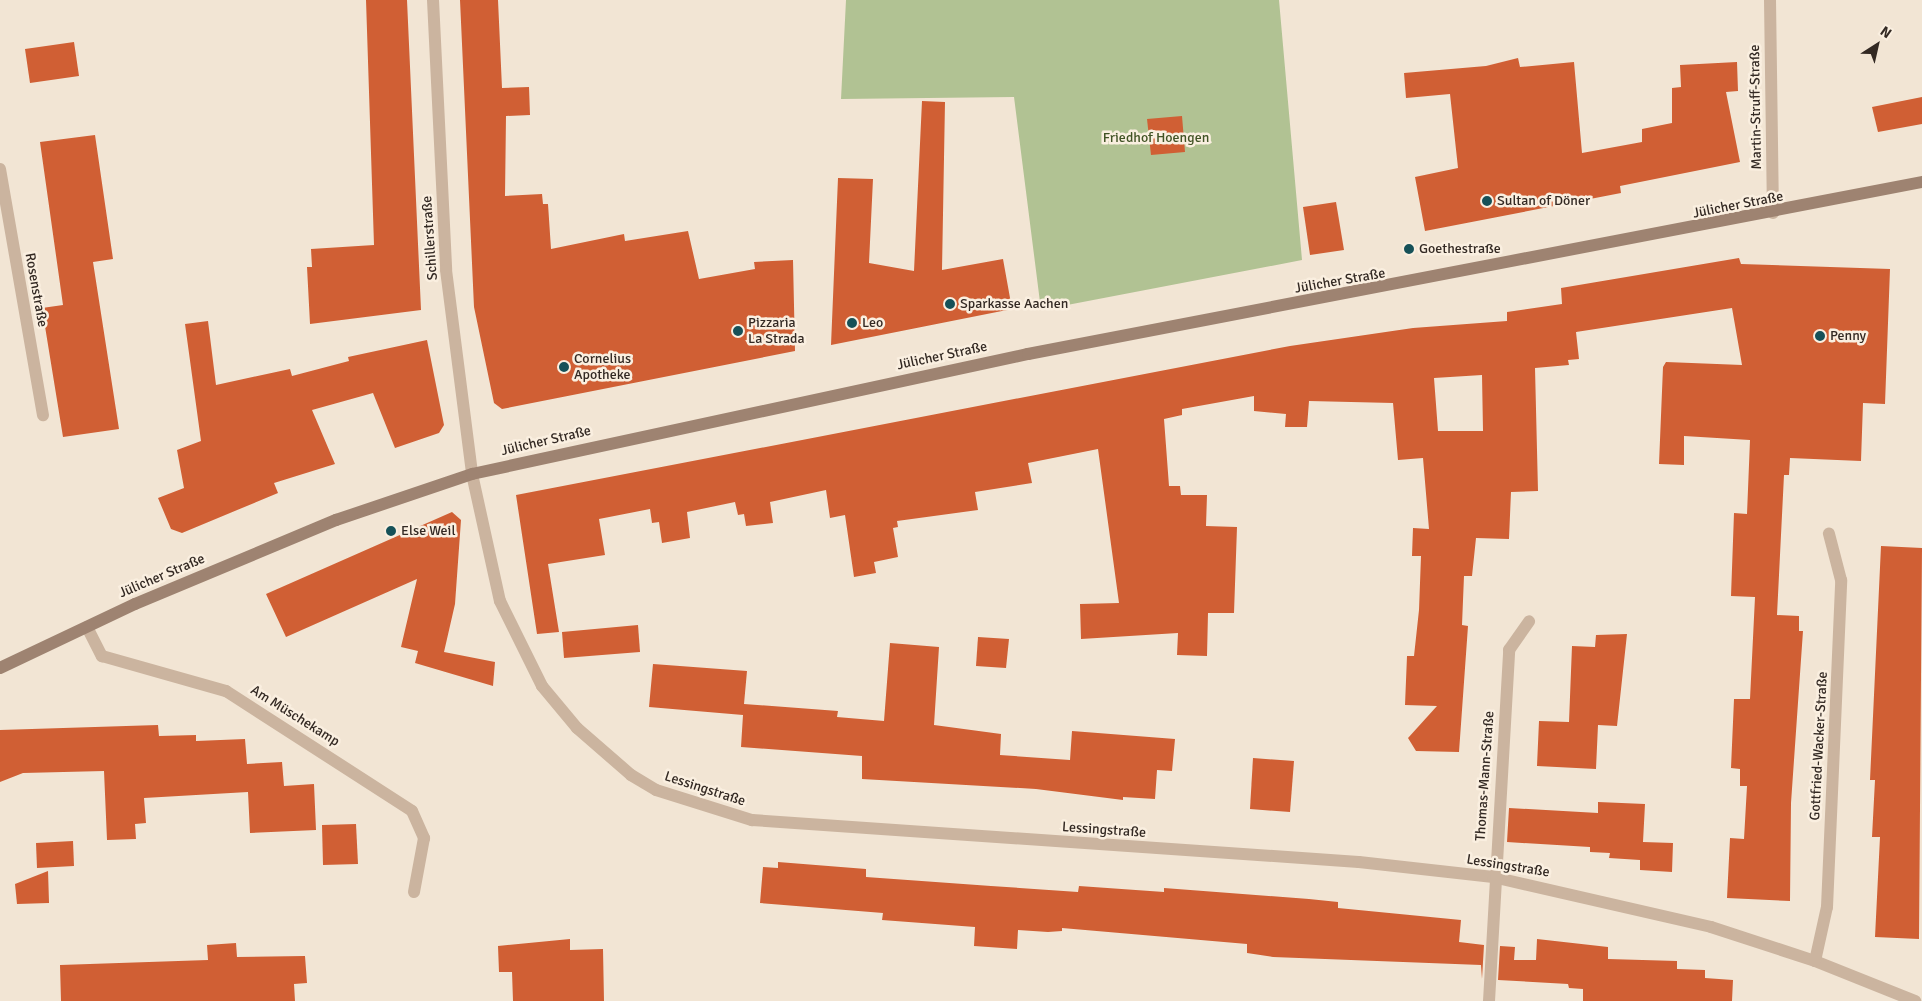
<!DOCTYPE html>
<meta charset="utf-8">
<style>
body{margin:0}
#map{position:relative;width:1922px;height:1001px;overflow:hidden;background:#f2e5d4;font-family:Signika,sans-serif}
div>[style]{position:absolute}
.green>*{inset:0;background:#b1c293}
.building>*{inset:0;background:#d05f34}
.street>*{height:12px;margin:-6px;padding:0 6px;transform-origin:6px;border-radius:6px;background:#cbb49f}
.secondary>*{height:12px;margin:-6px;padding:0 6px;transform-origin:6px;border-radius:6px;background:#9e8371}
.dots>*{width:14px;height:14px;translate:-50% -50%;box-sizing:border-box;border:2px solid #faefe0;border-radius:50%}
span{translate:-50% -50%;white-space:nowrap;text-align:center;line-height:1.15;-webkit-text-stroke:5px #faefe0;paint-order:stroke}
.street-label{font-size:14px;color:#332923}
.park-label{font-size:14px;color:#415325}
.poi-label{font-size:14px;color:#332923}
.left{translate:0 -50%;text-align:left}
.north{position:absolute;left:1852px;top:20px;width:50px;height:50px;-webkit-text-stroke:4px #faefe0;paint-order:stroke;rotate:35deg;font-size:14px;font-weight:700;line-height:20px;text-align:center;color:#332923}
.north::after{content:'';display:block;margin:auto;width:18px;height:22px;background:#332923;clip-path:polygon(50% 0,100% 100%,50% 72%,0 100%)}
</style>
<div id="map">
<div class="green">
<i style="clip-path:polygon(846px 0,1279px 0,1302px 260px,1041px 310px,1014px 97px,841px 99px)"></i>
</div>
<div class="building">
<i style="clip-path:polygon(366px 0,407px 0,421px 310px,310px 324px,307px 267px,312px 267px,311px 249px,374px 245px)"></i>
<i style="clip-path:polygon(460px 0,498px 0,502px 88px,529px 87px,530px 115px,506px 116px,505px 196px,542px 194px,543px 204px,548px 204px,551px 249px,624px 234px,625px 241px,688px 231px,699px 279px,755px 269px,754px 262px,793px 260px,795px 351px,502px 409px,494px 403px,474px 307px)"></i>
<i style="clip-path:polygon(74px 42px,79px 76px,30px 83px,25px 49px)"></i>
<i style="clip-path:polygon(1518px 58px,1520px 67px,1574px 62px,1582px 153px,1642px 142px,1642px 129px,1672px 123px,1672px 88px,1681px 87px,1680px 65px,1737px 62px,1738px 91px,1726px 92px,1740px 162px,1620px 186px,1621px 193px,1425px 231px,1415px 177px,1458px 168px,1450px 94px,1406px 98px,1404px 73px,1486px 66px)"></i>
<i style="clip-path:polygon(1922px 97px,1922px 124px,1878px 132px,1872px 107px)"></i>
<i style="clip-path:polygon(922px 101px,945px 102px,942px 270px,1003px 259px,1012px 309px,831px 345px,838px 178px,873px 179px,869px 263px,914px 271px)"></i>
<i style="clip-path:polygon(1182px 116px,1185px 152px,1151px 155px,1147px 119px)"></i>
<i style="clip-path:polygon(95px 135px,113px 259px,93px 262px,119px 429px,63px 437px,42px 308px,63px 305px,40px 142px)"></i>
<i style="clip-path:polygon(1336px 202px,1344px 250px,1310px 255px,1303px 207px)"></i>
<i style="clip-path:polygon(evenodd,1739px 258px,1741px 264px,1890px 269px,1885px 404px,1863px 403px,1861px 461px,1790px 458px,1789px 475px,1784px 475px,1777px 615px,1799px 616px,1799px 631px,1803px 631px,1791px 803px,1790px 901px,1727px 898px,1730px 838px,1744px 839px,1747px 786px,1740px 786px,1740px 769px,1731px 768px,1734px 699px,1750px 699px,1755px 597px,1731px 596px,1734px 513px,1747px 514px,1750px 440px,1684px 436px,1684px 465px,1659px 464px,1663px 367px,1666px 362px,1742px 365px,1732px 308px,1576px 332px,1579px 359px,1568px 360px,1569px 365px,1535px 368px,1538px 491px,1511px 492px,1509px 539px,1476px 538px,1472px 576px,1464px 576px,1462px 625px,1468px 626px,1459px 752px,1416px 751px,1408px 738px,1437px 706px,1405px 705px,1407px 656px,1414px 656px,1419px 610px,1421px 556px,1412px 556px,1413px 528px,1429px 529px,1423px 458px,1398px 460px,1393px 403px,1309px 401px,1307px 427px,1285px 427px,1286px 414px,1254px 411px,1254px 396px,1182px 409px,1182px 415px,1164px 419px,1169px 486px,1180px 486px,1181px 495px,1207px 495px,1206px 526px,1237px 527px,1234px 613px,1208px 613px,1207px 656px,1177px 655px,1178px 633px,1081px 639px,1080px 604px,1119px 603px,1098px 449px,1028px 463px,1032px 483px,975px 492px,978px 510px,897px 521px,898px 527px,893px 528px,898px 557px,874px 562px,876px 573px,854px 577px,845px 515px,830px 518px,826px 490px,770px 502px,773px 523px,746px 526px,744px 514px,738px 515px,735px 502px,687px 512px,690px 538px,662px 543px,659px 522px,652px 523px,650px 509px,599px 519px,605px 555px,548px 564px,559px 632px,537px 634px,516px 495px,1290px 346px,1413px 328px,1507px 321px,1507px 312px,1562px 304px,1561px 288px,1739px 258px,1482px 375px,1483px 431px,1438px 431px,1434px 378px,1482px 375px)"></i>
<i style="clip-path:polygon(208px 321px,216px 385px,290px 369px,292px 376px,349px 361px,348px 357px,427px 340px,444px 425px,439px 433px,395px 448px,373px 393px,312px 410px,335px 464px,274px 483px,278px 493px,182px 533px,171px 529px,158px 498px,184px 488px,177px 450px,201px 441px,185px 324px)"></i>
<i style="clip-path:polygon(452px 512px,461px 520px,455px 604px,444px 652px,495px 662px,493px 686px,415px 663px,418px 651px,401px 647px,417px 579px,286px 637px,266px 594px)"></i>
<i style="clip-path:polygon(1881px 546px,1922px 548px,1919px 939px,1875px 937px,1880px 837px,1872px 837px,1875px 780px,1870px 780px)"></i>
<i style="clip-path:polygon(638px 625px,640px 652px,564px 658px,562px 632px)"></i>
<i style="clip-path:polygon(1627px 634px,1617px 726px,1598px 725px,1596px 769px,1537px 766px,1539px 721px,1569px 722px,1572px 646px,1595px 647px,1596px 635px)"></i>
<i style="clip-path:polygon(978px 637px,1009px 639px,1006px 668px,976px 666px)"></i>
<i style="clip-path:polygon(890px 643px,939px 647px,934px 725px,1001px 734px,1000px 755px,1070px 760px,1072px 731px,1175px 739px,1172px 771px,1157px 770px,1155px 799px,1123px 797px,1123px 800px,1036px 789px,862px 779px,862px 756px,741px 747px,743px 715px,649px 707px,653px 664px,747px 671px,744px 704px,838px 711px,837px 717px,884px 721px)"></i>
<i style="clip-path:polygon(158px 725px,159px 736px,196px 735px,196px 741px,245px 739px,247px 764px,282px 762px,284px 786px,314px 784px,316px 830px,250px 833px,248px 792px,144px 798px,146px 823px,135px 824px,136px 839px,107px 840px,104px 771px,23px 773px,0 782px,0 730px)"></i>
<i style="clip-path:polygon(1253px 758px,1294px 761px,1290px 812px,1250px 809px)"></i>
<i style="clip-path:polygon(1598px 802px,1645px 804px,1643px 842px,1673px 843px,1672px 872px,1640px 870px,1640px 860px,1609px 858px,1610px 853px,1590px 852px,1590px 847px,1507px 842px,1509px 808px,1598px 813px)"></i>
<i style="clip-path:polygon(356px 824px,358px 864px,323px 865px,322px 825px)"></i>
<i style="clip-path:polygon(73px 841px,74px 866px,37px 868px,36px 843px)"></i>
<i style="clip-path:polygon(778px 862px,866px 869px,866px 877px,991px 886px,1078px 892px,1079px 886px,1164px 892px,1164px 888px,1309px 899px,1338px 902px,1338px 908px,1461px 920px,1459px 942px,1484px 945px,1482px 979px,1481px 965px,1273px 957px,1247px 953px,1247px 944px,1062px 928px,1062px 931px,1048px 932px,1018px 930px,1017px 949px,974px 946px,975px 927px,882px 920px,883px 913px,760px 903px,763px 867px,778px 868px)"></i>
<i style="clip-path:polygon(48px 871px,49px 903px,17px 904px,15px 884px)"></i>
<i style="clip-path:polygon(570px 939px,570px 950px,603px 949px,604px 1001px,513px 1001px,512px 972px,499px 972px,498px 946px)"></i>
<i style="clip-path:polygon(1537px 939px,1608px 947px,1608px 959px,1677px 961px,1677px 969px,1705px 970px,1705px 978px,1733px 980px,1732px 1001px,1583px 1001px,1583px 989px,1569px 988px,1568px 984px,1498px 980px,1500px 946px,1515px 947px,1514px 960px,1536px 960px)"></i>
<i style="clip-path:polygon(236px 943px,237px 957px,305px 956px,307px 983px,294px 984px,295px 1001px,61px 1001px,60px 965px,208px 960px,207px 945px)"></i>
</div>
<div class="street">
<i style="left:433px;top:0;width:270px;rotate:87.2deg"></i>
<i style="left:446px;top:270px;width:206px;rotate:82.7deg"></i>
<i style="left:472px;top:474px;width:130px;rotate:77.6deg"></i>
<i style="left:500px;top:601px;width:95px;rotate:63.7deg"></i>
<i style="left:542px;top:686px;width:55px;rotate:50.2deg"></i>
<i style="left:577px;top:728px;width:72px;rotate:41deg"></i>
<i style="left:631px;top:775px;width:29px;rotate:31deg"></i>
<i style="left:656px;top:790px;width:101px;rotate:17.4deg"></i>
<i style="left:752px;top:820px;width:608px;rotate:3.96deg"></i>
<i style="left:1359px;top:862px;width:135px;rotate:6.4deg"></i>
<i style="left:1493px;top:877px;width:224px;rotate:12.9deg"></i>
<i style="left:1711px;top:927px;width:109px;rotate:18.1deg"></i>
<i style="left:1815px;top:961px;width:108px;rotate:21.8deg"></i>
<i style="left:1770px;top:0;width:213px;rotate:89.2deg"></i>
<i style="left:0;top:169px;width:250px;rotate:80.1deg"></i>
<i style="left:87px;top:627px;width:33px;rotate:63deg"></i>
<i style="left:102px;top:656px;width:129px;rotate:15.8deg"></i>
<i style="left:226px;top:691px;width:221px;rotate:32.8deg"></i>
<i style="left:412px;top:811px;width:30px;rotate:66deg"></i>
<i style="left:424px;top:838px;width:55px;rotate:100.5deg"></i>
<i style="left:1815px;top:961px;width:55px;rotate:-77.5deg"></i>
<i style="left:1827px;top:907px;width:327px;rotate:-87.5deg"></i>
<i style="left:1841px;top:580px;width:48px;rotate:-104.6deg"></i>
<i style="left:1489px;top:1001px;width:352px;rotate:-86.7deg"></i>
<i style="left:1509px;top:650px;width:35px;rotate:-55deg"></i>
</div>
<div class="secondary">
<i style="left:0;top:668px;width:149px;rotate:-25.4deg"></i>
<i style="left:135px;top:604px;width:218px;rotate:-22.7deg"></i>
<i style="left:336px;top:520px;width:144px;rotate:-18.7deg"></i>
<i style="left:472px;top:474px;width:569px;rotate:-12.18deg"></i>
<i style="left:1028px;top:354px;width:910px;rotate:-10.89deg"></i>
</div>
<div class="dots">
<i style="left:1487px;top:201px;background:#165158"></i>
<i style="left:1409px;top:249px;background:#165158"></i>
<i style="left:950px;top:304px;background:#165158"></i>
<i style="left:852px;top:323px;background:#165158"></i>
<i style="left:738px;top:331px;background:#165158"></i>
<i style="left:1820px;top:336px;background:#165158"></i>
<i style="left:564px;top:367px;background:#165158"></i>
<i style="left:391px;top:531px;background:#165158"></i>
</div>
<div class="street-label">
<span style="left:1756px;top:107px;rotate:-91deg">Martin-Struff-Straße</span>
<span style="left:1738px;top:205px;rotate:-11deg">Jülicher Straße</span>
<span style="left:430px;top:238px;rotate:-94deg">Schillerstraße</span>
<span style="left:1340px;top:281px;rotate:-10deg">Jülicher Straße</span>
<span style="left:36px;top:290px;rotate:80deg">Rosenstraße</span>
<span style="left:942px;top:356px;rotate:-12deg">Jülicher Straße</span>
<span style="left:546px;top:441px;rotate:-13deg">Jülicher Straße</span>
<span style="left:162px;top:576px;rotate:-23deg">Jülicher Straße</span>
<span style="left:295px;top:716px;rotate:32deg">Am Müschekamp</span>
<span style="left:1819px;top:746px;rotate:-87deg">Gottfried-Wacker-Straße</span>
<span style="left:1485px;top:776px;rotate:-86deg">Thomas-Mann-Straße</span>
<span style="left:705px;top:789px;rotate:18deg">Lessingstraße</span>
<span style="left:1104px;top:830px;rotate:4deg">Lessingstraße</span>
<span style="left:1508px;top:866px;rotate:9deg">Lessingstraße</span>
</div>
<div class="park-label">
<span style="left:1156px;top:138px">Friedhof Hoengen</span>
</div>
<div class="poi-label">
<span class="left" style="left:1497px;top:201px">Sultan of Döner</span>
<span class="left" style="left:1419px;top:249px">Goethestraße</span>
<span class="left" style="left:960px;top:304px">Sparkasse Aachen</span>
<span class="left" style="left:748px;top:331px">Pizzaria<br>La Strada</span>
<span class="left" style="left:862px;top:323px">Leo</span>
<span class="left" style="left:1830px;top:336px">Penny</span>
<span class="left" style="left:574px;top:367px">Cornelius<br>Apotheke</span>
<span class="left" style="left:401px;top:531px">Else Weil</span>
</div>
<div class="north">N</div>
</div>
